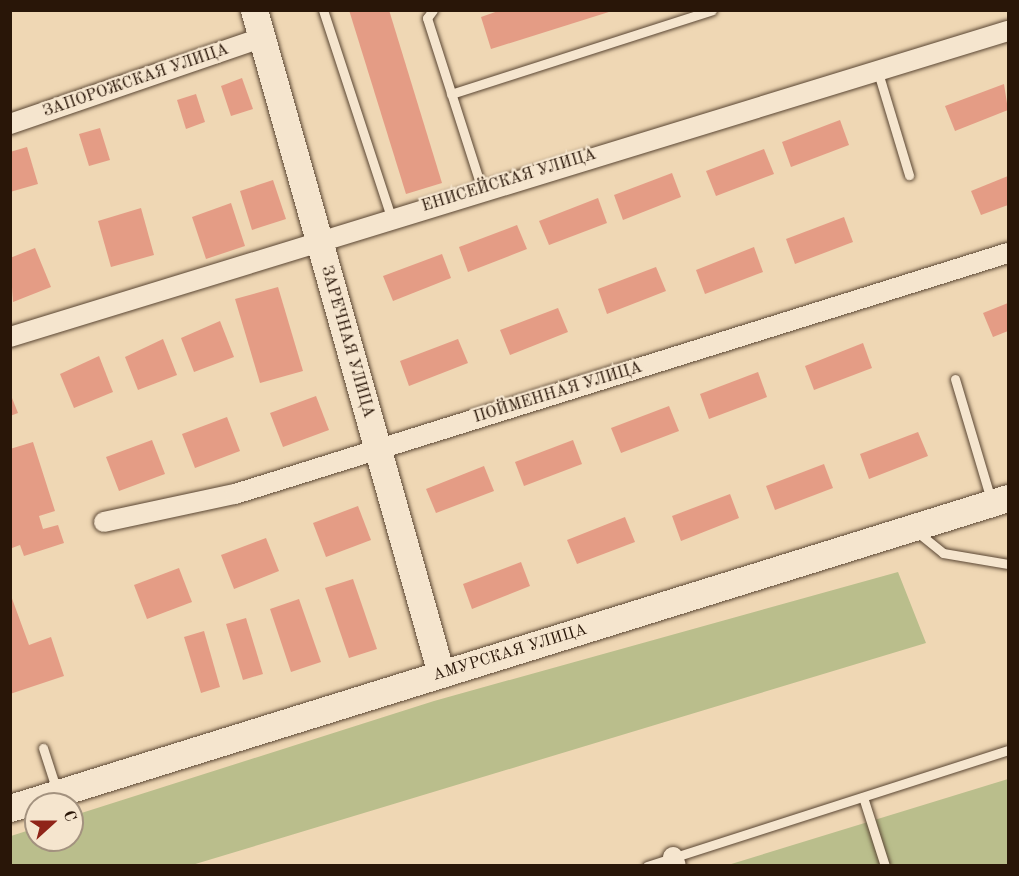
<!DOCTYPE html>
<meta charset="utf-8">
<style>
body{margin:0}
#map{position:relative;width:1019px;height:876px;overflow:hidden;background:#efd7b4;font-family:"Old Standard TT",serif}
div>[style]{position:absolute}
.green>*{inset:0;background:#babe8c}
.building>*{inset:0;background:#e49c85}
.roads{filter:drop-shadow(0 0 2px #5a4633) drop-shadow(0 0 2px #5a4633)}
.lane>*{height:9px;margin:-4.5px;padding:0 4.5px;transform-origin:4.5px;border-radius:4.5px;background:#f5e5ce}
.street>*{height:20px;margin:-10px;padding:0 10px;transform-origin:10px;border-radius:10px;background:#f5e5ce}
.secondary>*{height:27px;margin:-13.5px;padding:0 13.5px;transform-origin:13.5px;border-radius:13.5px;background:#f5e5ce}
span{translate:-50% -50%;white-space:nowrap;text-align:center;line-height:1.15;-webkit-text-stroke:4.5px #f5e5ce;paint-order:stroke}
.street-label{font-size:16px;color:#291608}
.frame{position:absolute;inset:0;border:12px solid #291608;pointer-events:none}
.north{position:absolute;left:24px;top:792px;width:60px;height:60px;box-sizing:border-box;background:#f5e5ce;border:2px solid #a3927f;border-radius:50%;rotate:69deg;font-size:16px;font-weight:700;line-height:24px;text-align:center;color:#291608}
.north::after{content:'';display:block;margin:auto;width:21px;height:27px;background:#8f2418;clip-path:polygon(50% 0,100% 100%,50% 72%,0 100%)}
</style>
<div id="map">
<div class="green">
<i style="clip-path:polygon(898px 572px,926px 643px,192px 865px,11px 865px,11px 836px,36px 828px,36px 840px,72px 840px,72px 816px,434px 701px)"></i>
<i style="clip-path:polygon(1008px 779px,1008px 865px,728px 865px)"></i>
</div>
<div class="building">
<i style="clip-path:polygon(349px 10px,389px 10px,442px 183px,406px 194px)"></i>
<i style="clip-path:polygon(501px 10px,612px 10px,612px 11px,491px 49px,481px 17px)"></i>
<i style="clip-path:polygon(242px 78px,253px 109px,231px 116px,221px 86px)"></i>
<i style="clip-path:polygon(1004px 84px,1008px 110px,955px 131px,945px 106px)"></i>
<i style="clip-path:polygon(196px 94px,205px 122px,186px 129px,177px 100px)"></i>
<i style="clip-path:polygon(840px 120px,849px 145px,791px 167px,782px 142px)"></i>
<i style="clip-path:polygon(100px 128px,110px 160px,89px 166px,79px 134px)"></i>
<i style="clip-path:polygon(27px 147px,38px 184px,10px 192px,10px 152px)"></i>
<i style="clip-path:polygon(764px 149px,774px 174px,716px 196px,706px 171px)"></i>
<i style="clip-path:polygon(672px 173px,681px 197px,623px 220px,614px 195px)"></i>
<i style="clip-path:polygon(1008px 176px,1008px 205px,981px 215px,971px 191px)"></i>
<i style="clip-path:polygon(273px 180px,286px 219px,252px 230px,240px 191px)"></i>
<i style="clip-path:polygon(598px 198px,607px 223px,549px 245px,539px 221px)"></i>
<i style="clip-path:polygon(231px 203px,245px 246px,206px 259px,192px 217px)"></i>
<i style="clip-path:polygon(141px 208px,154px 255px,111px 267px,98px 221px)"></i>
<i style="clip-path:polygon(844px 217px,853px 242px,795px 264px,786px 239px)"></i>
<i style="clip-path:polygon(517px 225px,527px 249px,468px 272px,459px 247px)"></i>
<i style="clip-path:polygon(754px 247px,763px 272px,705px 294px,696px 270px)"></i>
<i style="clip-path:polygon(35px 248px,51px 287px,13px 302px,10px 258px)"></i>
<i style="clip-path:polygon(442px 254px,451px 278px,393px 301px,383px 276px)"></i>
<i style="clip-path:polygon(656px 267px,666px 291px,607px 314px,598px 289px)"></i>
<i style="clip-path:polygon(278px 287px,303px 371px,260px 383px,235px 299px)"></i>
<i style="clip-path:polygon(1008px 303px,1008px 331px,993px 337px,983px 313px)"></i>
<i style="clip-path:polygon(558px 308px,568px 332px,510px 355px,500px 330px)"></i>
<i style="clip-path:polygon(220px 321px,234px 357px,194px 372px,181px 338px)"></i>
<i style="clip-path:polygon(163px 339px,177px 375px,138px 390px,125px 357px)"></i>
<i style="clip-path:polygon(458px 339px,468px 363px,409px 386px,400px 361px)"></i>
<i style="clip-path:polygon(863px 343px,872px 368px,814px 390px,805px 366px)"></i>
<i style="clip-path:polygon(99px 356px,113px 392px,74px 408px,60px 374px)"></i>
<i style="clip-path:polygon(758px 372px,767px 397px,709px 419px,700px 394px)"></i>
<i style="clip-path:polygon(10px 393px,18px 413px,10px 416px)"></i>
<i style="clip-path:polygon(316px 396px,329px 430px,283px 447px,270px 413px)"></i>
<i style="clip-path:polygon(669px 406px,679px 431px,621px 453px,611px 428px)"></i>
<i style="clip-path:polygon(227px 417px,240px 451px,195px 468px,182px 434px)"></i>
<i style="clip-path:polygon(918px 432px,928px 456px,869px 479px,860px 454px)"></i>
<i style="clip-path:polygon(152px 440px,165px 474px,119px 491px,106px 457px)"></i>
<i style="clip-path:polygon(573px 440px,582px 464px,524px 486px,515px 462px)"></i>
<i style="clip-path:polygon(33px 442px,55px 511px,39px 516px,43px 529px,58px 525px,64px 543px,24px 556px,20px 545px,12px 548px,10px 543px,10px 449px)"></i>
<i style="clip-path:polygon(824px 464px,833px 488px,775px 510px,766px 486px)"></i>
<i style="clip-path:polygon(484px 466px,494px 491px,436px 513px,426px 489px)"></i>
<i style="clip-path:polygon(730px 494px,739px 518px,681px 541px,672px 516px)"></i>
<i style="clip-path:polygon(358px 506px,371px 540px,326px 557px,313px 523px)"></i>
<i style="clip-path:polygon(625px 517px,635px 542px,577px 564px,567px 540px)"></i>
<i style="clip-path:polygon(266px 538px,279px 571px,234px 589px,221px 555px)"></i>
<i style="clip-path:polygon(521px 562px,530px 586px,472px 609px,463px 584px)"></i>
<i style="clip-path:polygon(179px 568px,192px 602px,147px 619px,134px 585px)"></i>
<i style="clip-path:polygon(353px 579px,377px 649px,349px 658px,325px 588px)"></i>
<i style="clip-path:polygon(10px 593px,29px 645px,51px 637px,64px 676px,10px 694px)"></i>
<i style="clip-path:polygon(299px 599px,321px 662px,291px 672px,270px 609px)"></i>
<i style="clip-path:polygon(246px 618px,263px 674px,243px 680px,226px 624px)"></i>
<i style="clip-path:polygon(204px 631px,220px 687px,201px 693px,184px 637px)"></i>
</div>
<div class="roads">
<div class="lane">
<i style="left:323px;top:10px;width:218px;rotate:71.8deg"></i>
<i style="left:433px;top:10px;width:10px;rotate:127deg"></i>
<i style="left:427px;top:18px;width:180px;rotate:72.2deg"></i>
<i style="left:877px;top:69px;width:111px;rotate:73.2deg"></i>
<i style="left:451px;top:94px;width:274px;rotate:-17.8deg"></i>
<i style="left:955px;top:379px;width:126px;rotate:73.4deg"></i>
<i style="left:916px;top:531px;width:35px;rotate:39deg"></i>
<i style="left:943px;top:553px;width:66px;rotate:9.6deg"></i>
<i style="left:43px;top:748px;width:45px;rotate:72deg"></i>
<i style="left:863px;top:797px;width:72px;rotate:72.3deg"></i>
<i style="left:647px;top:866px;width:379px;rotate:-17.8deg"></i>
</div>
<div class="street">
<i style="left:10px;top:124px;width:265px;rotate:-18.9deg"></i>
<i style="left:10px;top:337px;width:1044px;rotate:-17.05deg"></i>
<i style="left:104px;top:522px;width:134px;rotate:-12.1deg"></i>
<i style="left:235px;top:494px;width:810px;rotate:-17.32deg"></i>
<i style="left:673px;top:857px;width:9px;rotate:72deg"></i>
</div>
<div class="secondary">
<i style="left:254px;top:10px;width:690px;rotate:74.27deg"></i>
<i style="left:10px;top:808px;width:1045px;rotate:-17.26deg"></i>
</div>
</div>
<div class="street-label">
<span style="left:136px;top:81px;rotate:-19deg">ЗАПОРОЖСКАЯ УЛИЦА</span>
<span style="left:509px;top:181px;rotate:-17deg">ЕНИСЕЙСКАЯ УЛИЦА</span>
<span style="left:347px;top:342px;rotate:74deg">ЗАРЕЧНАЯ УЛИЦА</span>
<span style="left:558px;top:393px;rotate:-17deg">ПОЙМЕННАЯ УЛИЦА</span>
<span style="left:510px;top:653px;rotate:-17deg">АМУРСКАЯ УЛИЦА</span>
</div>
<div class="frame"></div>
<div class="north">С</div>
</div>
